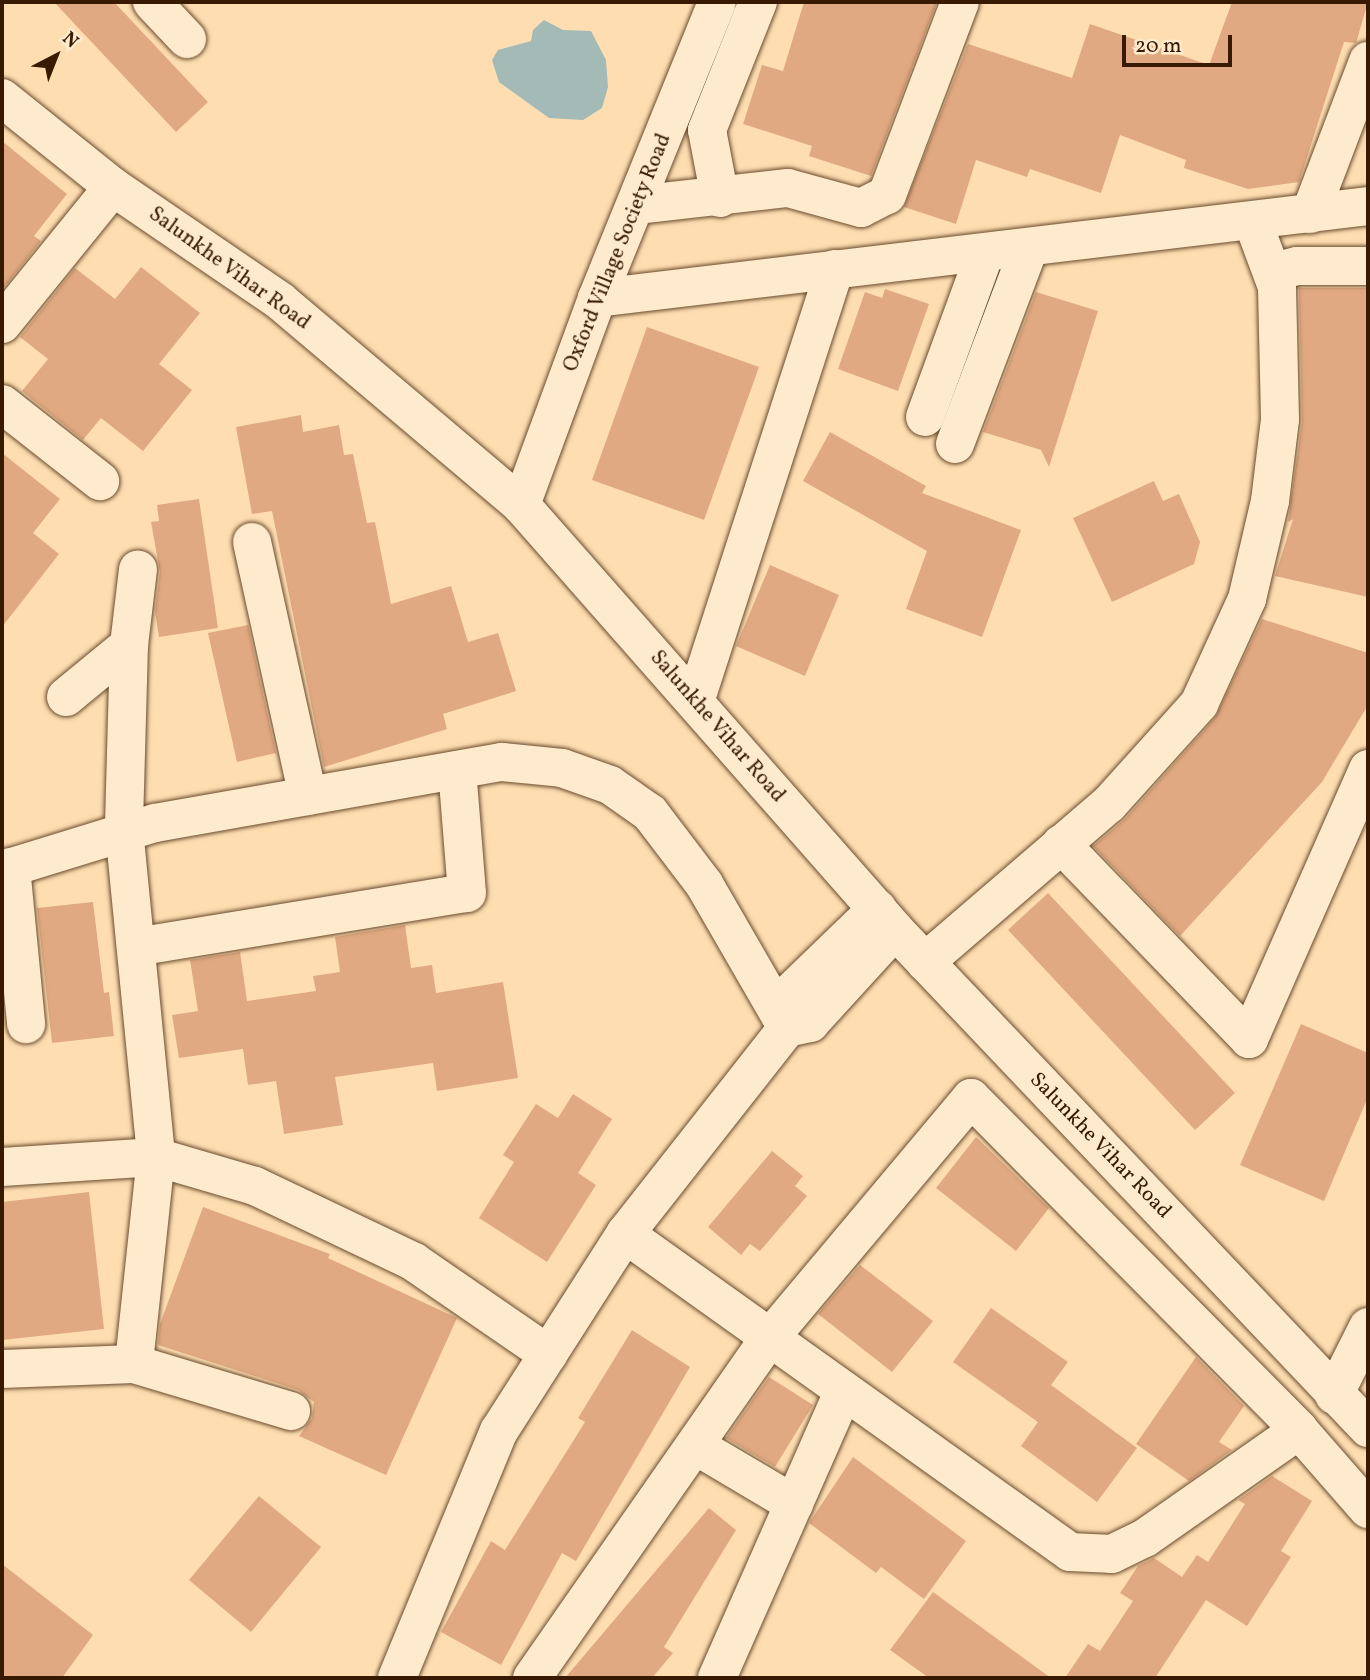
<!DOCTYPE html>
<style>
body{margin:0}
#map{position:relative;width:1370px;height:1680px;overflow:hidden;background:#fedeb1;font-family:Vollkorn,serif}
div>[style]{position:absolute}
.water>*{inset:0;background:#a3bab6}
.building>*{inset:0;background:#e1a981}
.roads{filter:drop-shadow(0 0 2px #6a4b2e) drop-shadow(0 0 2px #6a4b2e)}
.minor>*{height:38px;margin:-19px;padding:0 19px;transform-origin:19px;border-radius:19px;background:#feeacc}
.tertiary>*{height:38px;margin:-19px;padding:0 19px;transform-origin:19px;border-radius:19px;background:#feeacc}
span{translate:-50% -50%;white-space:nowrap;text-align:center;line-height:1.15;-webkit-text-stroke:5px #feeacc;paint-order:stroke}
.street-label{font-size:21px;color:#381a03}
.frame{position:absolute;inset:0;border:4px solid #381a03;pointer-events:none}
.north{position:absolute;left:21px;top:21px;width:70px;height:70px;-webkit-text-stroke:5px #feeacc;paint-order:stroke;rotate:42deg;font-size:19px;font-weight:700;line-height:28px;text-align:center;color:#381a03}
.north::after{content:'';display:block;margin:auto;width:24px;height:32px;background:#381a03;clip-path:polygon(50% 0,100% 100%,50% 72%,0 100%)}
.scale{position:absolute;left:1122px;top:35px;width:110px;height:32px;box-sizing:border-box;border:4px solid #381a03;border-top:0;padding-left:9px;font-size:21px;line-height:24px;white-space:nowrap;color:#381a03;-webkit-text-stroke:5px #feeacc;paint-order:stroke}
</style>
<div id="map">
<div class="water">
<i style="clip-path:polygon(544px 20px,563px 30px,591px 31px,606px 60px,608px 87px,602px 108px,583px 120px,549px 118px,499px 82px,492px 60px,498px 50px,531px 41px,533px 30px)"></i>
</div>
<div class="building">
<i style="clip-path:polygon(54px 2px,114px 2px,208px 102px,176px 132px)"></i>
<i style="clip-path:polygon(804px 2px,937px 2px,871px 176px,809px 156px,812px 146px,743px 124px,762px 65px,783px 71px)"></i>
<i style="clip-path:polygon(1232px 2px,1368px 2px,1356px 43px,1344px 42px,1299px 182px,1248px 189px,1184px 168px,1186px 160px,1120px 135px,1101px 193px,1030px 169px,1027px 177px,976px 160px,956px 224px,904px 207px,968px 44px,1072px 78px,1090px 24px,1209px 65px)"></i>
<i style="clip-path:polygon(2px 141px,67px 194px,34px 236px,41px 241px,2px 290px)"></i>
<i style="clip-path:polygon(141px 267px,200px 313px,159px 364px,192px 390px,143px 451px,101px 418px,83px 440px,22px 391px,48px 359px,20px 337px,75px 268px,115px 299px)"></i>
<i style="clip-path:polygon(1299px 288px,1368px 288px,1368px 597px,1275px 576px,1293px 519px,1288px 522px,1302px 422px)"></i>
<i style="clip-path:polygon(885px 289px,929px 304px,898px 391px,838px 369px,865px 292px,882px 298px)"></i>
<i style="clip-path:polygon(1036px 292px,1098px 311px,1049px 467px,1041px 450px,983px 432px)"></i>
<i style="clip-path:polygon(647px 327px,759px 367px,704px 520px,592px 480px)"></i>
<i style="clip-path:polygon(301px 415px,303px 432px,339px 425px,344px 455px,353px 454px,367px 523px,375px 522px,391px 604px,451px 586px,468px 642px,498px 633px,516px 691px,443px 714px,447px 729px,324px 767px,272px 511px,252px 514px,236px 427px)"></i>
<i style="clip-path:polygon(830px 432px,926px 486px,922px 493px,1021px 530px,982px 637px,906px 609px,927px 551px,803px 481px)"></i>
<i style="clip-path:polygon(2px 453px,60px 499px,33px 533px,59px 554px,2px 627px)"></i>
<i style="clip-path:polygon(1154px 481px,1163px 501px,1179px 494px,1200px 542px,1194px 564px,1112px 602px,1073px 518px)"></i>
<i style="clip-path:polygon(199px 499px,218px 628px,159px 637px,155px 612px,160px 572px,151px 522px,159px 521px,157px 505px)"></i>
<i style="clip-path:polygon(770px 565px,839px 595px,805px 676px,736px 646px)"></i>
<i style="clip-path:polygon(1262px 619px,1368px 653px,1368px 705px,1322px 782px,1180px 936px,1093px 846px,1125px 819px,1215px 718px)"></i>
<i style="clip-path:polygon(248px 625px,276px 753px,237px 762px,208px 633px)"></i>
<i style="clip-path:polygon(1048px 893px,1235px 1093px,1195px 1130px,1008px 930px)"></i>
<i style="clip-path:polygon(93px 902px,104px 993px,109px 992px,114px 1036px,52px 1043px,37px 908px)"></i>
<i style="clip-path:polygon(405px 925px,411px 968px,432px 965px,436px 993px,503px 982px,518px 1078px,437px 1091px,433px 1063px,335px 1077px,343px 1125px,284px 1134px,276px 1081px,248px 1085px,243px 1049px,179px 1058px,172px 1015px,198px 1011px,190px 960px,240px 952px,247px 1001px,316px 991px,313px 976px,340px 972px,335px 937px)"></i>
<i style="clip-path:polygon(1301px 1024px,1368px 1053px,1368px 1097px,1324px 1201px,1240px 1165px)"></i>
<i style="clip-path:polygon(573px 1094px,612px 1119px,578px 1173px,596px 1185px,547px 1262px,479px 1218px,514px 1162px,503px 1155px,536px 1104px,558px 1118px)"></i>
<i style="clip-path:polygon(976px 1137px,1049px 1208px,1016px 1251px,936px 1188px)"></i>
<i style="clip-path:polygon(772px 1151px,803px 1176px,795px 1186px,807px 1196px,760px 1251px,750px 1244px,741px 1255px,708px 1227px)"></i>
<i style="clip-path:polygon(89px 1192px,104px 1329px,2px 1340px,2px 1202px)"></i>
<i style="clip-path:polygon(203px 1207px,330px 1254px,328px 1258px,457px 1318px,386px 1475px,299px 1436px,312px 1418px,314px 1402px,298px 1390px,158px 1345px,160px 1324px)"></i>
<i style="clip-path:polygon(860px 1265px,933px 1321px,892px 1372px,818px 1314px)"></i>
<i style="clip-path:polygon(991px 1308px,1068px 1362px,1051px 1385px,1137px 1448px,1097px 1502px,1021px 1446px,1038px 1422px,953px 1362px)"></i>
<i style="clip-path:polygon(632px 1330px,690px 1367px,576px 1561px,562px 1553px,501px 1665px,441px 1632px,491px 1541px,505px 1550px,585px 1422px,578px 1418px)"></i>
<i style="clip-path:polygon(1196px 1357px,1244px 1406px,1219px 1442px,1232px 1450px,1189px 1481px,1136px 1444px)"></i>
<i style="clip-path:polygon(769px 1377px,813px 1405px,775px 1467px,726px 1438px)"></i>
<i style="clip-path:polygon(853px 1457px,966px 1541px,924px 1599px,881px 1567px,876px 1573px,809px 1523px)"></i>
<i style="clip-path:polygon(1272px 1476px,1312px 1501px,1281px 1551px,1291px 1557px,1247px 1626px,1206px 1600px,1155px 1678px,1065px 1678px,1088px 1644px,1100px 1651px,1133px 1601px,1120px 1593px,1138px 1566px,1154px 1558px,1182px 1577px,1197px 1555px,1208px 1562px,1245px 1504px,1238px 1500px)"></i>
<i style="clip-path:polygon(259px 1496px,321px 1547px,251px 1632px,189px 1580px)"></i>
<i style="clip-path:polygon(709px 1508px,736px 1530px,664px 1647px,673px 1653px,652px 1678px,565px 1678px)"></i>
<i style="clip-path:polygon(2px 1564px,93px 1635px,62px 1678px,2px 1678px)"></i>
<i style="clip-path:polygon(933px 1592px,1051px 1678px,929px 1678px,890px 1650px)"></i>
</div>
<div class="roads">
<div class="minor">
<i style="left:152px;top:2px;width:51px;rotate:46.6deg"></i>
<i style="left:720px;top:198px;width:69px;rotate:-100.8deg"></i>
<i style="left:707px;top:130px;width:138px;rotate:-68.3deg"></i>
<i style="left:636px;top:205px;width:153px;rotate:-6.4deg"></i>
<i style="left:788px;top:188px;width:76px;rotate:15.3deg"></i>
<i style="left:861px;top:208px;width:29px;rotate:-27deg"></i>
<i style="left:887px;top:195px;width:206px;rotate:-69.3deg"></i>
<i style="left:1310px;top:214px;width:164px;rotate:-69.2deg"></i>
<i style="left:1273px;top:272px;width:25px;rotate:-14deg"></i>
<i style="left:1297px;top:266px;width:71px"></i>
<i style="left:597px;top:298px;width:776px;rotate:-6.8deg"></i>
<i style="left:2px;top:324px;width:176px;rotate:-51deg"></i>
<i style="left:2px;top:404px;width:125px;rotate:38.2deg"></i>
<i style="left:925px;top:417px;width:175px;rotate:-69.9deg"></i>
<i style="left:955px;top:444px;width:210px;rotate:-69.3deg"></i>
<i style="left:521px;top:505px;width:566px;rotate:48.65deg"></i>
<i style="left:895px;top:930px;width:687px;rotate:46.47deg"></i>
<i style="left:252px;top:542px;width:260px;rotate:77.6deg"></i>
<i style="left:129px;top:645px;width:184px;rotate:91.6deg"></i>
<i style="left:124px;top:829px;width:330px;rotate:84.4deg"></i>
<i style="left:156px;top:1157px;width:208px;rotate:96.1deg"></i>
<i style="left:66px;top:697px;width:82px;rotate:-39.5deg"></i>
<i style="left:129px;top:645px;width:76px;rotate:-83.2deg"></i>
<i style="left:695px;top:702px;width:455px;rotate:-72.1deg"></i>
<i style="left:1061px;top:844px;width:271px;rotate:46deg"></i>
<i style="left:1249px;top:1039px;width:295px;rotate:-66.2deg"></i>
<i style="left:11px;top:867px;width:158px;rotate:84.5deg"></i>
<i style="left:2px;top:870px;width:160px;rotate:-17.1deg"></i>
<i style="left:155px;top:823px;width:352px;rotate:-10deg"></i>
<i style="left:502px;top:762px;width:60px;rotate:5.7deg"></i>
<i style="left:562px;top:768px;width:51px;rotate:19.5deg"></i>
<i style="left:610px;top:785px;width:49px;rotate:35deg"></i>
<i style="left:650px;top:813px;width:89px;rotate:52.7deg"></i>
<i style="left:704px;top:884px;width:166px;rotate:60deg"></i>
<i style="left:136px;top:947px;width:335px;rotate:-9.3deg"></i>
<i style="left:467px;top:893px;width:123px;rotate:-94.6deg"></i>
<i style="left:925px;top:962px;width:243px;rotate:-40.7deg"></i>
<i style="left:1109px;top:804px;width:135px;rotate:-48deg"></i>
<i style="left:1199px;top:704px;width:115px;rotate:-65.4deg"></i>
<i style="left:1247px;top:599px;width:101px;rotate:-76.8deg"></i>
<i style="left:1270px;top:501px;width:82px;rotate:-83deg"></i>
<i style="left:1280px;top:420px;width:133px;rotate:-91.3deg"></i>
<i style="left:1277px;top:287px;width:69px;rotate:-110.3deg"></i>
<i style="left:787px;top:1028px;width:24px;rotate:-12deg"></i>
<i style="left:810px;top:1023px;width:126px;rotate:-47.6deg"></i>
<i style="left:2px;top:1167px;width:154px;rotate:-3.7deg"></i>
<i style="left:156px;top:1157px;width:103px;rotate:16.3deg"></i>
<i style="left:255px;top:1186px;width:176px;rotate:25.5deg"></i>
<i style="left:414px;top:1262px;width:163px;rotate:34.5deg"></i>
<i style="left:625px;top:1234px;width:547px;rotate:35.55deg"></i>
<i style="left:1070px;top:1552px;width:42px;rotate:2.7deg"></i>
<i style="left:1112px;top:1554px;width:37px;rotate:-26deg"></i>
<i style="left:1145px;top:1538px;width:188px;rotate:-35deg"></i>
<i style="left:2px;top:1369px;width:132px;rotate:-2.2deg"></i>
<i style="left:134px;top:1364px;width:164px;rotate:16.7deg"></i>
<i style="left:1334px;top:1395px;width:76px;rotate:-63.4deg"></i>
<i style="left:696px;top:1446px;width:114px;rotate:30.6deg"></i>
<i style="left:397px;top:1678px;width:267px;rotate:-67.6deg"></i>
<i style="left:499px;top:1431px;width:234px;rotate:-57.4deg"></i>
<i style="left:625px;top:1234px;width:262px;rotate:-51.8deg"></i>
<i style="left:787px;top:1028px;width:36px;rotate:-84deg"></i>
<i style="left:791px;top:992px;width:120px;rotate:-44deg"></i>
<i style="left:532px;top:1678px;width:412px;rotate:-55.1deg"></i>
<i style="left:768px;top:1340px;width:316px;rotate:-50deg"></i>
<i style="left:971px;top:1098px;width:467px;rotate:45.3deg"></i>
<i style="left:1299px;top:1430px;width:105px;rotate:48.9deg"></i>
<i style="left:717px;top:1678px;width:313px;rotate:-66.2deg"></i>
</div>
<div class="tertiary">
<i style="left:2px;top:98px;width:142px;rotate:38.7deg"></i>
<i style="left:113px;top:187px;width:202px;rotate:34.3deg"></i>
<i style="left:280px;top:301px;width:316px;rotate:40.2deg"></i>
<i style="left:521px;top:505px;width:221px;rotate:-69.8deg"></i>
<i style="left:597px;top:298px;width:319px;rotate:-67.9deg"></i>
</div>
</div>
<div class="street-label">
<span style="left:618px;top:253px;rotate:-68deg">Oxford Village Society Road</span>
<span style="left:229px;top:269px;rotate:36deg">Salunkhe Vihar Road</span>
<span style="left:717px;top:727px;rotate:49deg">Salunkhe Vihar Road</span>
<span style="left:1100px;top:1146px;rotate:46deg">Salunkhe Vihar Road</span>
</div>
<div class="frame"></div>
<div class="north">N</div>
<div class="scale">20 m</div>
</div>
